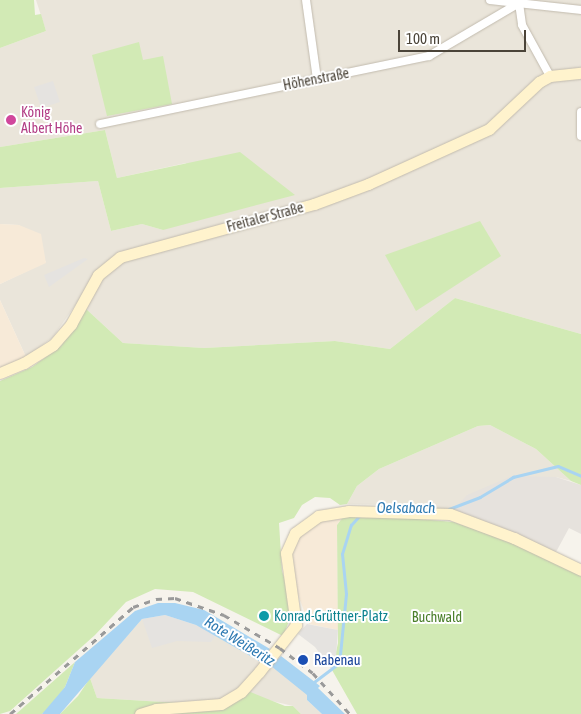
<!DOCTYPE html>
<meta charset="utf-8">
<style>
body{margin:0}
#map{position:relative;width:581px;height:714px;overflow:hidden;background:#f6f3ec;font-family:"Asap Condensed",sans-serif}
div>[style]{position:absolute}
.residential>*{inset:0;background:#eae5da}
.commercial>*{inset:0;background:#f7ead8}
.industrial>*{inset:0;background:#e6e2dd}
.green>*{inset:0;background:#d2eab5}
.parking>*{inset:0;background:#e5e3e0}
.water>*{inset:0;background:#a9d4f2}
.stream>*{height:2.5px;margin:-1.25px;padding:0 1.25px;transform-origin:1.25px;border-radius:1.25px;background:#a9d4f2}
.roads{filter:drop-shadow(0 0 1px #c2bbae) drop-shadow(0 0 1px #c2bbae)}
.street>*{height:8px;margin:-4px;padding:0 4px;transform-origin:4px;border-radius:4px;background:#fff}
.secondary>*{height:11px;margin:-5.5px;padding:0 5.5px;transform-origin:5.5px;border-radius:5.5px;background:#fff3cd}
.rail>*{height:2.5px;margin-top:-1.25px;transform-origin:0;background:repeating-linear-gradient(90deg,#9a9a9a 0 6px,transparent 0 12px)}
.dots>*{width:14px;height:14px;translate:-50% -50%;box-sizing:border-box;border:2px solid #fff;border-radius:50%}
span{translate:-50% -50%;white-space:nowrap;text-align:center;line-height:1.15;-webkit-text-stroke:4px #fff;paint-order:stroke}
.street-label{font-size:14px;color:#4b4439}
.hotel-label{font-size:14px;color:#b23c85}
.left{translate:0 -50%;text-align:left}
.culture-label{font-size:14px;color:#0d838f}
.park-label{font-size:14px;color:#4a7f2a}
.transit-label{font-size:14px;color:#164399}
.water-label{font-size:15px;color:#2e7ab2;font-style:italic}
.scale{position:absolute;left:398px;top:30px;width:128px;height:22px;box-sizing:border-box;border:2px solid #4b4439;border-top:0;padding-left:6px;font-size:15px;line-height:18px;white-space:nowrap;color:#4b4439;-webkit-text-stroke:4px #fff;paint-order:stroke}
</style>
<div id="map">
<div class="residential">
<i style="clip-path:polygon(36px 0,581px 0,581px 334px,455px 298px,390px 349px,335px 341px,204px 348px,123px 343px,85px 308px,76px 304px,53px 337px,26px 357px,0 300px,0 284px,46px 262px,19px 225px,0 224px,0 188px,98px 181px,111px 231px,142px 224px,163px 230px,186px 163px,117px 178px,105px 130px,0 147px,0 48px,46px 31px)"></i>
<i style="clip-path:polygon(490px 425px,536px 449px,571px 481px,556px 477px,451px 512px,415px 511px,388px 505px,347px 504px,357px 486px,379px 469px,478px 426px)"></i>
<i style="clip-path:polygon(142px 619px,217px 634px,277px 670px,308px 695px,307px 700px,322px 714px,301px 714px,293px 706px,268px 700px,230px 706px,97px 698px,90px 678px)"></i>
</div>
<div class="commercial">
<i style="clip-path:polygon(0 224px,19px 225px,41px 234px,46px 263px,0 284px)"></i>
<i style="clip-path:polygon(0 300px,26px 357px,0 369px)"></i>
<i style="clip-path:polygon(346px 513px,337px 525px,338px 630px,309px 624px,295px 587px,290px 556px,299px 536px,312px 523px)"></i>
</div>
<div class="industrial">
<i style="clip-path:polygon(512px 476px,556px 477px,581px 485px,581px 534px,569px 528px,556px 552px,451px 512px,467px 495px)"></i>
</div>
<div class="green">
<i style="clip-path:polygon(0 0,34px 0,35px 15px,41px 14px,46px 31px,0 48px)"></i>
<i style="clip-path:polygon(139px 42px,143px 60px,163px 56px,172px 104px,107px 116px,92px 55px)"></i>
<i style="clip-path:polygon(105px 130px,117px 178px,240px 152px,295px 195px,163px 230px,142px 224px,111px 231px,98px 181px,0 188px,0 147px)"></i>
<i style="clip-path:polygon(480px 221px,501px 256px,416px 311px,385px 255px)"></i>
<i style="clip-path:polygon(455px 298px,581px 334px,581px 485px,571px 481px,536px 449px,490px 425px,478px 426px,379px 469px,357px 486px,347px 504px,340px 505px,330px 498px,315px 497px,302px 505px,294px 518px,279px 523px,282px 571px,294px 609px,283px 636px,193px 592px,155px 589px,126px 602px,95px 635px,10px 711px,0 714px,0 381px,32px 367px,61px 346px,85px 308px,123px 343px,204px 348px,335px 341px,390px 349px)"></i>
<i style="clip-path:polygon(346px 513px,454px 522px,510px 542px,581px 575px,581px 714px,357px 714px,332px 670px,338px 643px,337px 525px)"></i>
<i style="clip-path:polygon(75px 662px,65px 687px,51px 707px,42px 714px,16px 714px)"></i>
<i style="clip-path:polygon(90px 678px,97px 698px,230px 706px,248px 691px,285px 706px,293px 706px,301px 714px,60px 714px,78px 696px)"></i>
</div>
<div class="parking">
<i style="clip-path:polygon(53px 81px,60px 102px,41px 108px,34px 87px)"></i>
<i style="clip-path:polygon(84px 258px,88px 259px,49px 287px,44px 275px)"></i>
<i style="clip-path:polygon(165px 615px,196px 625px,217px 634px,211px 642px,177px 641px,152px 648px,142px 619px)"></i>
<i style="clip-path:polygon(307px 624px,338px 630px,336px 657px,332px 670px,315px 647px,298px 634px)"></i>
</div>
<div class="water">
<i style="clip-path:polygon(158px 603px,175px 603px,204px 610px,270px 649px,259px 661px,196px 625px,165px 615px,142px 619px,60px 714px,42px 714px,65px 687px,75px 662px,135px 611px)"></i>
<i style="clip-path:polygon(281px 656px,320px 686px,318px 688px,345px 714px,322px 714px,307px 700px,307px 695px,271px 666px)"></i>
</div>
<div class="stream">
<i style="left:449px;top:509px;width:33px;rotate:-21deg"></i>
<i style="left:480px;top:497px;width:39px;rotate:-31deg"></i>
<i style="left:513px;top:477px;width:46px;rotate:-13.7deg"></i>
<i style="left:558px;top:466px;width:25px;rotate:23deg"></i>
<i style="left:314px;top:682px;width:26px;rotate:-37deg"></i>
<i style="left:335px;top:666px;width:12px;rotate:-66deg"></i>
<i style="left:340px;top:655px;width:61px;rotate:-84.4deg"></i>
<i style="left:346px;top:594px;width:40px;rotate:-95.7deg"></i>
<i style="left:342px;top:554px;width:30px;rotate:-73deg"></i>
<i style="left:351px;top:525px;width:13px;rotate:-48deg"></i>
</div>
<div class="roads">
<div class="street">
<i style="left:306px;top:0;width:80px;rotate:82.1deg"></i>
<i style="left:490px;top:0;width:92px;rotate:6.3deg"></i>
<i style="left:519px;top:3px;width:22px;rotate:82deg"></i>
<i style="left:522px;top:25px;width:58px;rotate:61.2deg"></i>
<i style="left:581px;top:112px;width:24px;rotate:90deg"></i>
<i style="left:100px;top:124px;width:336px;rotate:-11.7deg"></i>
<i style="left:429px;top:56px;width:104px;rotate:-30.5deg"></i>
</div>
<div class="secondary">
<i style="left:0;top:373px;width:26px;rotate:-23deg"></i>
<i style="left:24px;top:363px;width:34px;rotate:-32deg"></i>
<i style="left:53px;top:345px;width:28px;rotate:-49deg"></i>
<i style="left:71px;top:324px;width:56px;rotate:-61.1deg"></i>
<i style="left:98px;top:275px;width:28px;rotate:-39deg"></i>
<i style="left:120px;top:257px;width:201px;rotate:-15.3deg"></i>
<i style="left:314px;top:204px;width:58px;rotate:-20.3deg"></i>
<i style="left:368px;top:184px;width:133px;rotate:-24.4deg"></i>
<i style="left:489px;top:129px;width:69px;rotate:-43.2deg"></i>
<i style="left:539px;top:82px;width:13px;rotate:-29deg"></i>
<i style="left:550px;top:76px;width:31px;rotate:-6deg"></i>
<i style="left:140px;top:714px;width:17px;rotate:-17deg"></i>
<i style="left:156px;top:709px;width:65px;rotate:-4.4deg"></i>
<i style="left:221px;top:704px;width:23px;rotate:-31deg"></i>
<i style="left:241px;top:692px;width:27px;rotate:-48deg"></i>
<i style="left:259px;top:672px;width:60px;rotate:-51.8deg"></i>
<i style="left:296px;top:625px;width:73px;rotate:-97.9deg"></i>
<i style="left:286px;top:553px;width:22px;rotate:-66deg"></i>
<i style="left:295px;top:533px;width:29px;rotate:-36deg"></i>
<i style="left:318px;top:516px;width:30px;rotate:-9deg"></i>
<i style="left:348px;top:511px;width:102px;rotate:1.7deg"></i>
<i style="left:450px;top:514px;width:68px;rotate:20.6deg"></i>
<i style="left:514px;top:538px;width:74px;rotate:25.5deg"></i>
</div>
</div>
<div class="rail">
<i style="left:10px;top:714px;width:163px;rotate:-41deg"></i>
<i style="left:133px;top:607px;width:24px;rotate:-19deg"></i>
<i style="left:156px;top:599px;width:19px;rotate:-3deg"></i>
<i style="left:175px;top:598px;width:52px;rotate:19.1deg"></i>
<i style="left:224px;top:615px;width:65px;rotate:30.5deg"></i>
<i style="left:280px;top:648px;width:41px;rotate:37.1deg"></i>
<i style="left:313px;top:673px;width:55px;rotate:47.9deg"></i>
</div>
<div class="dots">
<i style="left:11px;top:120px;background:#d1479c"></i>
<i style="left:264px;top:616px;background:#0f9aa8"></i>
<i style="left:303px;top:660px;background:#1a4fb4"></i>
</div>
<div class="street-label">
<span style="left:316px;top:79px;rotate:-11deg">Höhenstraße</span>
<span style="left:265px;top:217px;rotate:-15deg">Freitaler Straße</span>
</div>
<div class="hotel-label">
<span class="left" style="left:21px;top:120px">König<br>Albert Höhe</span>
</div>
<div class="culture-label">
<span class="left" style="left:274px;top:616px">Konrad-Grüttner-Platz</span>
</div>
<div class="park-label">
<span style="left:437px;top:617px">Buchwald</span>
</div>
<div class="transit-label">
<span class="left" style="left:314px;top:660px">Rabenau</span>
</div>
<div class="water-label">
<span style="left:406px;top:508px">Oelsabach</span>
<span style="left:240px;top:641px;rotate:32deg">Rote Weißeritz</span>
</div>
<div class="scale">100 m</div>
</div>
